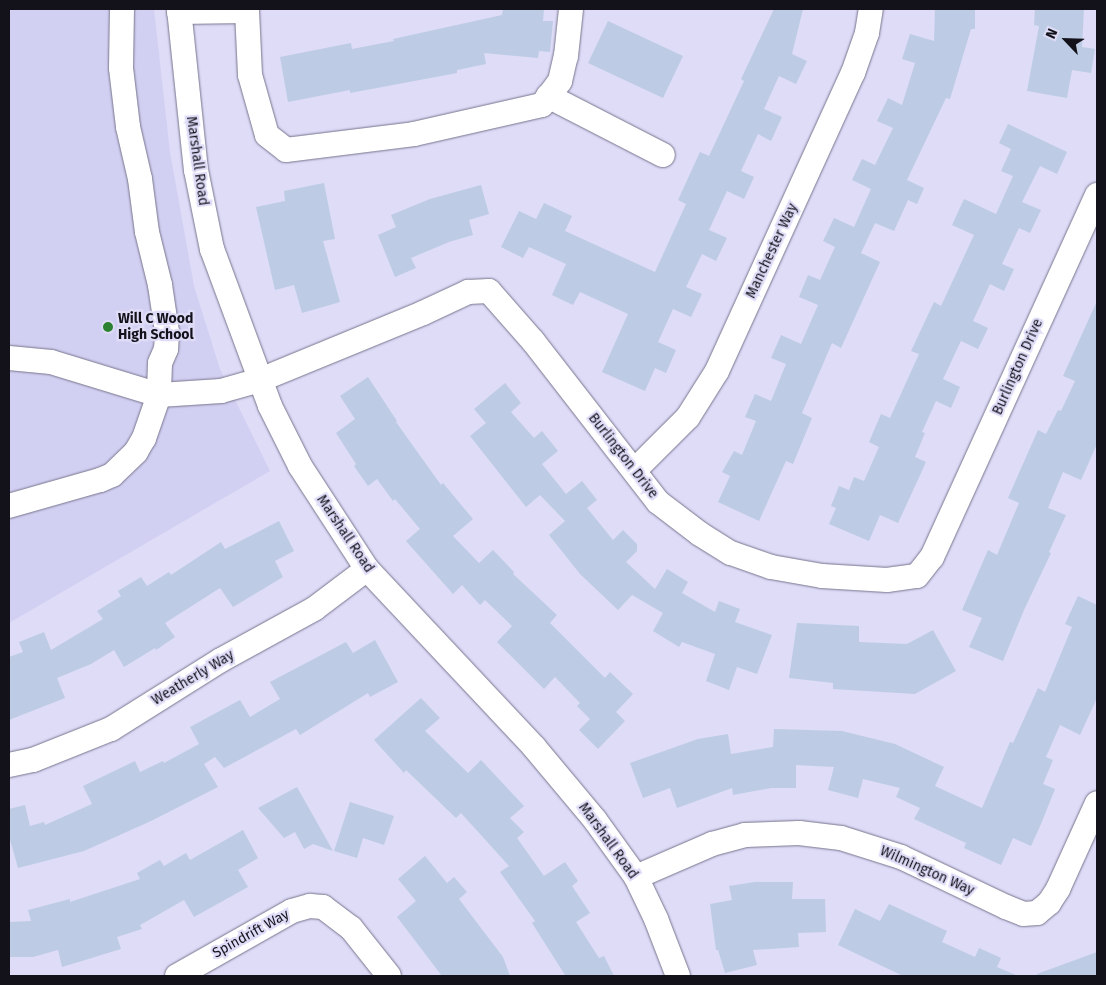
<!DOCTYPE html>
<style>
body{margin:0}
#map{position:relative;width:1106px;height:985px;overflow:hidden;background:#dedcf7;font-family:"Fira Sans",sans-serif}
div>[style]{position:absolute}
.built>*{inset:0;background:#d2d0f2}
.building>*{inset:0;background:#bdcce4}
.roads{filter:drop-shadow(0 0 1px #77758d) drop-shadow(0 0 1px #77758d)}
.minor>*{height:24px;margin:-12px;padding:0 12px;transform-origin:12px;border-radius:12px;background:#fff}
.dots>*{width:14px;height:14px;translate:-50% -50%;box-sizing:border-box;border:2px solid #dedcf7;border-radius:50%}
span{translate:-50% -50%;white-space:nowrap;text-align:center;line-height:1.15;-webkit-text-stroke:4.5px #dedcf7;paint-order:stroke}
.street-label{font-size:14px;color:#13121b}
.poi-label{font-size:14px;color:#13121b;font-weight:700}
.left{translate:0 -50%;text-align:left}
.frame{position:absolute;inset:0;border:10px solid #13121b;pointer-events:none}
.north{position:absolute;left:1041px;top:15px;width:50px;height:50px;-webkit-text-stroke:4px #dedcf7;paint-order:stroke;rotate:294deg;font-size:14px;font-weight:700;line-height:20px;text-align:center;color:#13121b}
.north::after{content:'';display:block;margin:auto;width:18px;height:22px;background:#13121b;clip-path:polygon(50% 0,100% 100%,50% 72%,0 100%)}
</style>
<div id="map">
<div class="built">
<i style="clip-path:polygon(9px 9px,154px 9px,170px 152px,194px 286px,220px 369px,270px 471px,9px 623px)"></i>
</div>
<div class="building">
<i style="clip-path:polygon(503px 9px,544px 9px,543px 21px,553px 21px,550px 52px,539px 51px,538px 58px,484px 53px,486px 64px,457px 70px,457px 73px,350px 93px,350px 90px,288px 102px,280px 57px,351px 43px,352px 49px,394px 41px,393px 39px,502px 15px)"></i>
<i style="clip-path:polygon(774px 9px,803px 9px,792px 54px,807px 61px,796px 84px,779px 76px,764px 109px,782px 117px,771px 141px,758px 134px,741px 171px,754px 177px,744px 199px,727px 191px,709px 230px,727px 238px,716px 261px,702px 254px,686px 287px,702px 294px,691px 317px,673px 309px,658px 342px,676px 350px,666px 373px,655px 368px,645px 391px,602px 372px,628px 314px,580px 292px,573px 305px,552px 295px,566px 264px,529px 247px,523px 258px,501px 247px,519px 211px,536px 219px,544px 203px,572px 216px,565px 231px,655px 272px,686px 204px,678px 200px,700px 152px,709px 156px,744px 81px,741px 79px)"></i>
<i style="clip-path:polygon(935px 9px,975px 9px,975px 29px,971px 29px,950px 99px,946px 98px,907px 180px,924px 188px,917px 204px,908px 200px,894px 231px,875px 223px,861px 253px,880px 262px,841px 348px,832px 343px,802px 413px,812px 418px,793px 464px,786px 461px,759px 521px,718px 502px,730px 476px,722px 472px,734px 451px,742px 455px,756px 421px,745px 417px,755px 394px,771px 401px,786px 364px,771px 358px,781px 335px,801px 344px,818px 305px,799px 297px,808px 275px,820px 280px,835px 247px,823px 241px,834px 218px,854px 227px,871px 189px,852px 180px,862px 159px,875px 165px,893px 128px,877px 121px,888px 98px,902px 105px,915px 63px,902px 59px,910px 34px,934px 41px)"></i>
<i style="clip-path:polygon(1035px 9px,1084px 9px,1082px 47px,1095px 49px,1091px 73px,1072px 70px,1067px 98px,1027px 91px,1039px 26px,1034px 25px)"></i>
<i style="clip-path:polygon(608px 21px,683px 56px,663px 98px,588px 63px)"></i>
<i style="clip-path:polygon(1008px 124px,1067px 152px,1057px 174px,1040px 166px,1022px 202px,1041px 210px,1030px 233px,1019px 228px,1002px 264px,1014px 269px,1004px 291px,990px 284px,973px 321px,988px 328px,978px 349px,961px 341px,943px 379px,960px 387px,951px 408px,936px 401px,922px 432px,925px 433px,915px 457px,926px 462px,916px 484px,898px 523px,880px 515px,869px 541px,829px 524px,836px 508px,831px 506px,839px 486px,849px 490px,854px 477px,864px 481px,879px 447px,869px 442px,881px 414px,890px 418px,919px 354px,911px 351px,934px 302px,941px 306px,974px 235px,952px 225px,964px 199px,996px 214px,1013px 176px,1001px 171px,1011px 149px,999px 143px)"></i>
<i style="clip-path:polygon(324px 183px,335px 239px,323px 241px,340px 302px,302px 313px,294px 285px,275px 290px,256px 207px,285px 201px,284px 191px)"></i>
<i style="clip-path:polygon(481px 185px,489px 214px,469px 220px,473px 235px,449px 242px,411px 258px,416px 268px,395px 277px,378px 235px,396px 227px,391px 215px,430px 199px)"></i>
<i style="clip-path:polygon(1097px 301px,1097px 444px,1081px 480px,1063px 472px,1048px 508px,1066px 515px,1049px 552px,1051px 553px,1024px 610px,1003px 661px,969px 647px,982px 618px,962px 610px,988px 550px,997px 555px,1019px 503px,1008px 498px,1038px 430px,1046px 434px,1058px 410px,1061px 411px,1075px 381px,1063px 376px)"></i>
<i style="clip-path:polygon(368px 377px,397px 421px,396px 422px,441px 485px,443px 483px,473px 519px,453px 536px,479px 563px,493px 550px,514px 572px,513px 574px,557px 615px,550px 623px,605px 678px,610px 672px,633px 694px,616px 712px,625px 721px,598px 749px,579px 730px,590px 719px,577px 706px,580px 703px,555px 677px,544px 689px,497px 642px,512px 626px,485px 600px,480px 605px,462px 585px,453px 594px,406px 541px,420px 529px,395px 499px,393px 501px,377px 479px,368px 486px,354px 466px,356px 464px,336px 433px,355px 419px,340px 396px)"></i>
<i style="clip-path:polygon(505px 383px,521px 403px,511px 412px,534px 438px,542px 431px,558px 451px,542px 464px,566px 494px,582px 481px,597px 500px,587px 508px,613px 540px,623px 530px,637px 544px,637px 551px,626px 562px,655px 589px,667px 569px,688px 582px,682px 593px,715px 612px,719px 601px,740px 609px,735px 622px,772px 635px,757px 674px,737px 667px,729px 690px,706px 681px,715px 654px,682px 642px,679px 647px,653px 631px,663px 613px,632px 595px,618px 610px,580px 574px,549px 535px,565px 521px,540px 495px,526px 507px,470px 436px,486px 423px,474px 409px)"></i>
<i style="clip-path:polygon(279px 521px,294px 551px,275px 561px,283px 577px,233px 607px,220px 588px,165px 623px,175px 637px,156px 650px,155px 648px,124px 667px,114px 650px,91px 664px,57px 678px,65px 698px,9px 720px,9px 657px,23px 652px,19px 642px,44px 632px,51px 650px,103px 619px,97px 611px,121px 596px,118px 591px,141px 577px,147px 586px,169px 572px,171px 575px,221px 542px,225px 549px)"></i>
<i style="clip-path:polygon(1078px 596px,1097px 605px,1097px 698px,1080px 735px,1060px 725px,1046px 757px,1053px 760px,1043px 784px,1055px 789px,1041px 824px,1031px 846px,1013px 838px,1001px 865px,964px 848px,966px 843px,914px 819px,920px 808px,896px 797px,900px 788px,863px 779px,858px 798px,828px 790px,834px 767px,796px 765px,796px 788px,771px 788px,733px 795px,732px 788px,677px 808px,670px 788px,643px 798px,630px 763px,698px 739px,728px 734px,731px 754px,773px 747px,774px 729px,842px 731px,895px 744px,944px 767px,935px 786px,982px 808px,1010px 742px,1013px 743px,1038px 688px,1045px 692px,1072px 627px,1065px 624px)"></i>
<i style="clip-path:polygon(797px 623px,859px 626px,859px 642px,907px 644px,933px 630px,956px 671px,915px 694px,833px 689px,833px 683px,789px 678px)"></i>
<i style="clip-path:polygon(375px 640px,398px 682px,370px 697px,368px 693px,300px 735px,296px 729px,224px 768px,215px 757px,204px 764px,218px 787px,151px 821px,84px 851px,18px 868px,9px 836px,9px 809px,25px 805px,30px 826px,44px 822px,45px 825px,92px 804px,83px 786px,135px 761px,140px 772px,163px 761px,164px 763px,199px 744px,190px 727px,240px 700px,250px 717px,280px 699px,270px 682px,346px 642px,353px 653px)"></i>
<i style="clip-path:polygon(421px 698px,440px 718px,425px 731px,468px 773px,481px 760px,524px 806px,510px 818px,524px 832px,517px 838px,544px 876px,565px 862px,578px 881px,572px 886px,590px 913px,576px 922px,599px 958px,604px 956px,614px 976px,561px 976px,565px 975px,532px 923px,535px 921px,500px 872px,509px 866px,461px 813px,456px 818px,406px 770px,404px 773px,374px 740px)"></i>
<i style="clip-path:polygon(297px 787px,333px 851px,313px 844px,304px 849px,295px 832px,284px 838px,258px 808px)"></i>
<i style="clip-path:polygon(350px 802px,394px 816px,384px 845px,363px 838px,357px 858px,334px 851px)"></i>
<i style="clip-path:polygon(243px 830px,258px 858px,238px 870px,248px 887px,194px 917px,184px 900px,140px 925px,142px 929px,117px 937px,121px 949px,62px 967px,58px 950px,33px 957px,9px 957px,9px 922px,31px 921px,28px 910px,70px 899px,70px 902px,140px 879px,137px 873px,160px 860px,164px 866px,186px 853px,190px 860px)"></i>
<i style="clip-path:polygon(425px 856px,447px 883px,454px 877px,467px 892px,459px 899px,503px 957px,510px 976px,442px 976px,397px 917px,416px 901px,398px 879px)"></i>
<i style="clip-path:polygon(755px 882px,793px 882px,792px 899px,825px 899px,826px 932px,798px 933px,799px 947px,753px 950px,757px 965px,725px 973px,718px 950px,716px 950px,710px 904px,732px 900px,729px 886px)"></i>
<i style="clip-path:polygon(889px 904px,947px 931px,942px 942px,975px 957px,979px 948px,1001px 958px,997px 967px,1018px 976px,903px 976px,838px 945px,855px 909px,880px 921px)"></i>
<i style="clip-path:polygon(1097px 952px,1097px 976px,1037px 976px,1037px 974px)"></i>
</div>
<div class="roads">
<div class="minor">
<i style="left:122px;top:9px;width:59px;rotate:91deg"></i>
<i style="left:121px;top:68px;width:59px;rotate:83.2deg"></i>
<i style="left:128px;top:127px;width:53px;rotate:77deg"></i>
<i style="left:140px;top:179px;width:53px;rotate:82.5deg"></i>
<i style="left:147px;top:232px;width:55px;rotate:76.2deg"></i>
<i style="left:160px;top:285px;width:48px;rotate:81.5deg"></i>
<i style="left:167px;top:332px;width:17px;rotate:93deg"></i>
<i style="left:166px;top:349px;width:15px;rotate:113deg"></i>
<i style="left:160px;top:363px;width:32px;rotate:92deg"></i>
<i style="left:159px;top:395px;width:62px;rotate:-3.7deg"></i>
<i style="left:221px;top:391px;width:41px;rotate:-15.8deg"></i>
<i style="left:260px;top:380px;width:176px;rotate:-22.3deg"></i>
<i style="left:423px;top:313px;width:50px;rotate:-25deg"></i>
<i style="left:468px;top:292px;width:21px;rotate:-3deg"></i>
<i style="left:489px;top:291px;width:67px;rotate:48.7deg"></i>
<i style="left:533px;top:341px;width:204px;rotate:52.2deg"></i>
<i style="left:658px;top:502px;width:53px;rotate:37.3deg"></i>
<i style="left:700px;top:534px;width:36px;rotate:32deg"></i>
<i style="left:731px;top:553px;width:42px;rotate:19.3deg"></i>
<i style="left:771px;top:567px;width:52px;rotate:10deg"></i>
<i style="left:822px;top:576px;width:65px;rotate:3.5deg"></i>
<i style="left:887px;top:580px;width:30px;rotate:-8deg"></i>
<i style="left:917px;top:576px;width:24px;rotate:-52deg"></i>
<i style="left:932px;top:557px;width:398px;rotate:-65.5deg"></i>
<i style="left:179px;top:9px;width:162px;rotate:84deg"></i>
<i style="left:196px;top:170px;width:81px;rotate:78.6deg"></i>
<i style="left:212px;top:249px;width:167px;rotate:69.7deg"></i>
<i style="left:270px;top:406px;width:67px;rotate:63.4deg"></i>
<i style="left:300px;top:466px;width:123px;rotate:57deg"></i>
<i style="left:367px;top:569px;width:244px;rotate:46.8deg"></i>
<i style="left:534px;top:747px;width:95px;rotate:50.1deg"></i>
<i style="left:595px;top:820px;width:70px;rotate:54.3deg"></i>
<i style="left:636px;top:877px;width:47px;rotate:64.5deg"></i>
<i style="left:656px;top:919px;width:61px;rotate:68.9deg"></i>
<i style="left:179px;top:12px;width:68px;rotate:-0.8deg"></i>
<i style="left:247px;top:11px;width:64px;rotate:87.3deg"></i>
<i style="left:250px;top:75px;width:62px;rotate:74.2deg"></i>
<i style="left:267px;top:135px;width:24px;rotate:38deg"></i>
<i style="left:286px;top:150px;width:129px;rotate:-7.1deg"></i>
<i style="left:414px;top:134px;width:131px;rotate:-12.8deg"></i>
<i style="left:542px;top:105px;width:30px;rotate:-53deg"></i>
<i style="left:560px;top:81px;width:26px;rotate:-77deg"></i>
<i style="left:566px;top:56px;width:47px;rotate:-83.9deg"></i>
<i style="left:548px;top:96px;width:129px;rotate:27.2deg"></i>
<i style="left:9px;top:358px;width:42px;rotate:5.4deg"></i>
<i style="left:51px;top:362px;width:113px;rotate:17deg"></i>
<i style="left:159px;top:395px;width:46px;rotate:109.2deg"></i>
<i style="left:144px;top:438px;width:16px;rotate:120deg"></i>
<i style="left:136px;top:452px;width:33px;rotate:136deg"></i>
<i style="left:112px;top:475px;width:13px;rotate:157deg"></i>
<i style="left:100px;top:480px;width:95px;rotate:164.1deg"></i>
<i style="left:635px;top:470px;width:75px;rotate:-45deg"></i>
<i style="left:688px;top:417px;width:54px;rotate:-57.8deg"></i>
<i style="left:717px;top:371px;width:328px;rotate:-65.5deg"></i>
<i style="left:853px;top:73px;width:42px;rotate:-70.7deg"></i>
<i style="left:867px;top:33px;width:24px;rotate:-81deg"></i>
<i style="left:9px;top:765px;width:25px;rotate:-12deg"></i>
<i style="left:33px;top:760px;width:84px;rotate:-21.7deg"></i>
<i style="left:111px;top:729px;width:130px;rotate:-32.1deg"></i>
<i style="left:221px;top:660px;width:106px;rotate:-28.7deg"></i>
<i style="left:314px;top:609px;width:66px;rotate:-37deg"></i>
<i style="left:636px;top:877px;width:83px;rotate:-23.5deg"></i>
<i style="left:712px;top:844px;width:34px;rotate:-15deg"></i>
<i style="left:745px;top:835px;width:54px;rotate:-2.1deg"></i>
<i style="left:799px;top:833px;width:42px;rotate:6.8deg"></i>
<i style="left:841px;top:838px;width:63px;rotate:17.6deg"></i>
<i style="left:901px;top:857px;width:116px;rotate:25.5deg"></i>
<i style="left:1006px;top:907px;width:18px;rotate:22deg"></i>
<i style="left:1023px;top:914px;width:14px;rotate:-4deg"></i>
<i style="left:1037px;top:913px;width:16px;rotate:-40deg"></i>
<i style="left:1049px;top:903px;width:17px;rotate:-57deg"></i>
<i style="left:1058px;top:889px;width:94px;rotate:-65.6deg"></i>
<i style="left:177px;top:976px;width:132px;rotate:-29.5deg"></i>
<i style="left:292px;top:911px;width:19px;rotate:-16deg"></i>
<i style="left:310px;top:906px;width:13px;rotate:4deg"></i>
<i style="left:323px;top:907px;width:35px;rotate:37deg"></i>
<i style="left:351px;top:928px;width:61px;rotate:51.6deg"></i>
</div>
</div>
<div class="dots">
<i style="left:108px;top:327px;background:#2c8230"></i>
</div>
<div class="street-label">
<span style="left:197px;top:161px;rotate:82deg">Marshall Road</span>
<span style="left:772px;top:251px;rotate:-65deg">Manchester Way</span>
<span style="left:1018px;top:367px;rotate:-66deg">Burlington Drive</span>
<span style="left:623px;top:456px;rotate:52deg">Burlington Drive</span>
<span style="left:345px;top:534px;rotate:56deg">Marshall Road</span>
<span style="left:193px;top:678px;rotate:-31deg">Weatherly Way</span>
<span style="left:608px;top:841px;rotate:54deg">Marshall Road</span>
<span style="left:927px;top:871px;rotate:24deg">Wilmington Way</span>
<span style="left:251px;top:934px;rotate:-29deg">Spindrift Way</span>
</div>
<div class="poi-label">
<span class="left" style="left:118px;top:327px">Will C Wood<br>High School</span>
</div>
<div class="frame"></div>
<div class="north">N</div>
</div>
